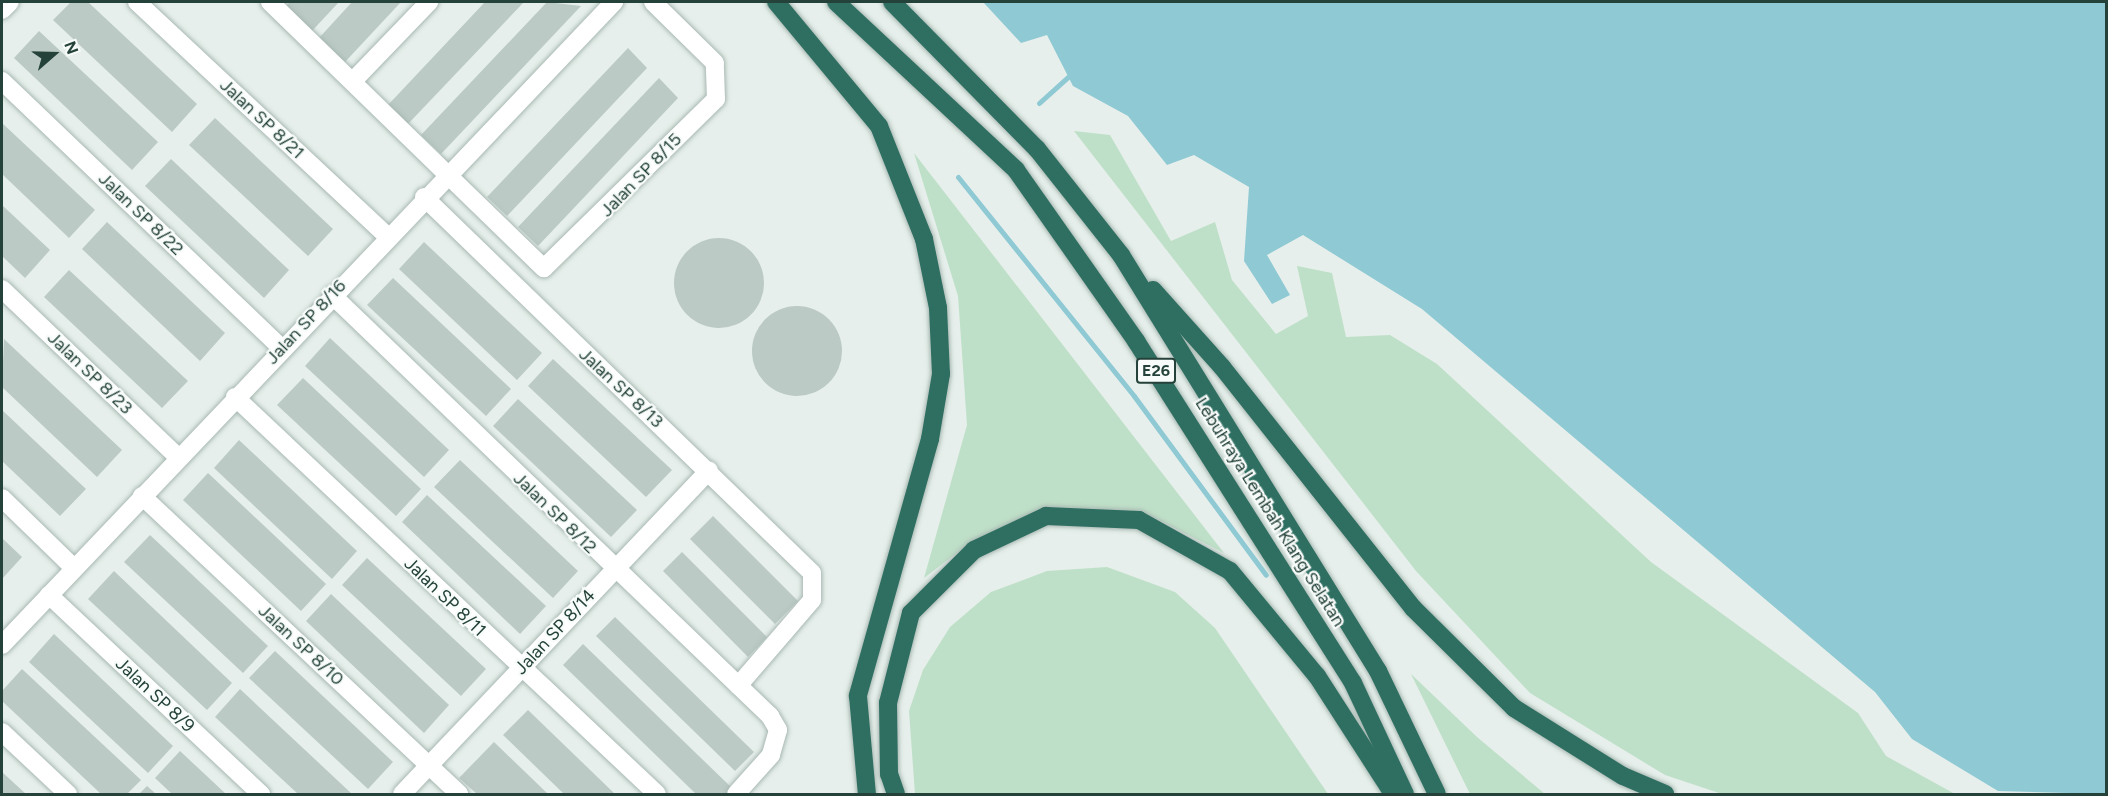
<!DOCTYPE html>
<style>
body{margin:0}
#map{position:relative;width:2108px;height:796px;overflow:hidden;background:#e6efeb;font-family:Figtree,sans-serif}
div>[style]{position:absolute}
.green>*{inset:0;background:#bfe0c8}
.water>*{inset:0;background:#8ec9d4}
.stream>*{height:5px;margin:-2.5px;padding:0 2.5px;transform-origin:2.5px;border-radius:2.5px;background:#8ec9d4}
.building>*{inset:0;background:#bbcac4}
.round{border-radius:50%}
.roads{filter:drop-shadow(0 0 2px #a8b8b2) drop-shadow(0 0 2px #a8b8b2)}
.minor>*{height:18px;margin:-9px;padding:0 9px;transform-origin:9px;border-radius:9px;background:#fff}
.highway>*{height:18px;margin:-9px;padding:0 9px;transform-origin:9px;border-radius:9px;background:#2f6f62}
span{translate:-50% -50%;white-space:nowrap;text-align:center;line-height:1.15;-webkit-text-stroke:4.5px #f7fbf9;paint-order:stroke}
.shield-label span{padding:2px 4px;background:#f7fbf9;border:2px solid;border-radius:4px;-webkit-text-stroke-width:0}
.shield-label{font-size:16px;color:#24423a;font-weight:700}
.street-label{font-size:18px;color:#24423a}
.frame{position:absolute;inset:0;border:3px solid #24423a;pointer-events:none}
.north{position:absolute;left:24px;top:24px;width:60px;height:60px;-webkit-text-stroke:4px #f7fbf9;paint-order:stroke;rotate:70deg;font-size:16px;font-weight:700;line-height:24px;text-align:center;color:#24423a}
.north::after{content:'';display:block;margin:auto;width:21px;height:27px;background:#24423a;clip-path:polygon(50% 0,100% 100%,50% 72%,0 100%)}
</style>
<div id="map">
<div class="green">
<i style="clip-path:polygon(1074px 131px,1110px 135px,1171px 241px,1215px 222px,1232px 280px,1276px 334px,1308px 316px,1297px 266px,1332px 273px,1346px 337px,1390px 335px,1437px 364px,1651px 562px,1858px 713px,1886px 756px,1955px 794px,1722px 794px,1665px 775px,1530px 693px,1416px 571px)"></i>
<i style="clip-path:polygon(914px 153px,1224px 553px,1145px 513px,1045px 507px,970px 543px,924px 578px,967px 425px,958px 296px)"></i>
<i style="clip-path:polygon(1107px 567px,1175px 592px,1215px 628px,1328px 794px,915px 794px,909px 711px,923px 670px,950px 627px,991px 592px,1047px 571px)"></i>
<i style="clip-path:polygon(1411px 674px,1477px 737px,1545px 794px,1470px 794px)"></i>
</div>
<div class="water">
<i style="clip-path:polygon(983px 2px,2106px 2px,2106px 794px,1998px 791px,1912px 739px,1875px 692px,1422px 309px,1303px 235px,1267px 255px,1290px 295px,1272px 304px,1244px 261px,1249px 187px,1194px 155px,1167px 165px,1128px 116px,1073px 86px,1047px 35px,1021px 43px)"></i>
</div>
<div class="stream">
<i style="left:1039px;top:103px;width:39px;rotate:-42deg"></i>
<i style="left:958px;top:177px;width:281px;rotate:51.2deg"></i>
<i style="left:1134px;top:396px;width:222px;rotate:53.6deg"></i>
</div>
<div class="building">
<i style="clip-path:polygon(71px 2px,88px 2px,197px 104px,172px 132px,53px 20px)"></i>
<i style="clip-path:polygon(290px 2px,339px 2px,311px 32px,285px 7px)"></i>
<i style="clip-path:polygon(352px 2px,401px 2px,345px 62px,319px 38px)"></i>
<i style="clip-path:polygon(485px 2px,524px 2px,408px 124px,388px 105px)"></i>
<i style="clip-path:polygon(547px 2px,581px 6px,441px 154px,421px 135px)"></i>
<i style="clip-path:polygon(39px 31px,158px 142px,132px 170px,14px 58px)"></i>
<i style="clip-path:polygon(628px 48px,647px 68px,507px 216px,487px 197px)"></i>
<i style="clip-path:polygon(659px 78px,678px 98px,538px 246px,518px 227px)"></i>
<i style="clip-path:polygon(215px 118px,333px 229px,308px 256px,189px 145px)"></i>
<i style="clip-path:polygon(2px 123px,95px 210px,69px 238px,2px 174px)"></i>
<i style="clip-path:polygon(171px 159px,289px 270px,264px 298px,145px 186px)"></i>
<i style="clip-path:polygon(2px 205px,50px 250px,25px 278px,2px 256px)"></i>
<i style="clip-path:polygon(107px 222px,225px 333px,200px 361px,82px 249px)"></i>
<i class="round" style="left:674px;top:238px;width:90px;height:90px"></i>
<i style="clip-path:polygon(424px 242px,542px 353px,517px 380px,399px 269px)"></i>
<i style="clip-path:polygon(69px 270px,188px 381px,162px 408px,44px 297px)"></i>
<i style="clip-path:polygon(393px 278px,511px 389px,486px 416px,367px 305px)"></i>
<i class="round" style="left:752px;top:306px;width:90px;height:90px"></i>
<i style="clip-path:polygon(330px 338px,449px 450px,424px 477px,305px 366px)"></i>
<i style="clip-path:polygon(4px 339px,122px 450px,97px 477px,2px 387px)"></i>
<i style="clip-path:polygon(553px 359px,672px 470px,646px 497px,528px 386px)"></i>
<i style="clip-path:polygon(303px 378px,421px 489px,396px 516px,277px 405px)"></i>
<i style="clip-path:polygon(518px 399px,637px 510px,611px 537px,493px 426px)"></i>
<i style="clip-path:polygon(2px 410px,86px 489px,60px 516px,2px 461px)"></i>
<i style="clip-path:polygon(239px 440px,357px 551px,332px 579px,214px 468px)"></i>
<i style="clip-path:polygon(460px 460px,578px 571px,553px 598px,434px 487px)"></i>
<i style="clip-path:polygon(208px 473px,326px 584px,301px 611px,183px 500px)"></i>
<i style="clip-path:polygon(427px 495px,546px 606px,520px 634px,402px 522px)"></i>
<i style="clip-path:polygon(713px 516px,798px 601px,775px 624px,690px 539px)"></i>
<i style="clip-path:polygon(150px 535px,268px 646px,243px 673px,124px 562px)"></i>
<i style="clip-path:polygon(2px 538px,22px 557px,2px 579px)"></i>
<i style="clip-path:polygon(682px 552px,767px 637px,748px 657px,663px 571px)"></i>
<i style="clip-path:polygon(367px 558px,486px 669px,461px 696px,342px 585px)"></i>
<i style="clip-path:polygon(114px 571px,232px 683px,207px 710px,88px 599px)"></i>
<i style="clip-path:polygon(331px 594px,449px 705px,424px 733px,306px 621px)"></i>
<i style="clip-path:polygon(615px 617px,754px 752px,735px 771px,596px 636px)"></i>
<i style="clip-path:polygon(54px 634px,173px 746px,148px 773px,29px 662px)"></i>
<i style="clip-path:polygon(583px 644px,732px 788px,726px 794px,696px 794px,563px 665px)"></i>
<i style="clip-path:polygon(275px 651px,393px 762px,368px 789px,249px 678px)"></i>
<i style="clip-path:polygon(22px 669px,141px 780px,127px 794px,101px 794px,2px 701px,2px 691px)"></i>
<i style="clip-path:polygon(240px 689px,352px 794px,298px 794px,215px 717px)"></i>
<i style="clip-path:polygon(528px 710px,615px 794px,564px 794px,503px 735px)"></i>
<i style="clip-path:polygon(494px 742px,548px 794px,477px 794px,459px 778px)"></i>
<i style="clip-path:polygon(180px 751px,226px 794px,172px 794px,155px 778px)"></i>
<i style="clip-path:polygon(2px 772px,26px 794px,2px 794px)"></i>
<i style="clip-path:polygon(147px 786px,156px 794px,139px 794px)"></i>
</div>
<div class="roads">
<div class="minor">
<i style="left:137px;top:2px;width:342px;rotate:43.1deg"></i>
<i style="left:270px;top:2px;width:382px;rotate:44.2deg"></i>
<i style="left:544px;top:268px;width:241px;rotate:-44.5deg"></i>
<i style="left:716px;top:99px;width:36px;rotate:-92deg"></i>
<i style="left:715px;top:63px;width:87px;rotate:-135.5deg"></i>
<i style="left:2px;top:10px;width:11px;rotate:-45deg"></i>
<i style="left:2px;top:81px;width:386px;rotate:43.7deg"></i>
<i style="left:353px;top:81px;width:110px;rotate:-46.1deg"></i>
<i style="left:424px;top:197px;width:540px;rotate:44.1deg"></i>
<i style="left:812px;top:573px;width:27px;rotate:90deg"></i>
<i style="left:812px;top:600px;width:113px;rotate:130.7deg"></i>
<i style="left:2px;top:289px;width:243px;rotate:43.7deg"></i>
<i style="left:332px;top:295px;width:608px;rotate:43.87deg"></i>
<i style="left:770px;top:716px;width:16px;rotate:60deg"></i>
<i style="left:778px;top:730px;width:26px;rotate:106deg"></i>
<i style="left:771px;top:755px;width:52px;rotate:131.9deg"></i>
<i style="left:235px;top:397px;width:579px;rotate:43.25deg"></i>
<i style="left:142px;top:496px;width:435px;rotate:43.2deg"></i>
<i style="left:2px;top:498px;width:100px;rotate:44.2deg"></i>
<i style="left:49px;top:595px;width:291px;rotate:43.2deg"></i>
<i style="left:2px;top:645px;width:888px;rotate:-46.41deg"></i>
<i style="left:2px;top:732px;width:91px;rotate:43.2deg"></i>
<i style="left:402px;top:794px;width:446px;rotate:-46.5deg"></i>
</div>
<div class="highway">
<i style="left:776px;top:2px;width:161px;rotate:50.3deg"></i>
<i style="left:879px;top:126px;width:122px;rotate:68.3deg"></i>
<i style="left:924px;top:239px;width:70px;rotate:78.5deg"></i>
<i style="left:938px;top:308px;width:66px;rotate:87.4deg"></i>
<i style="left:941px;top:374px;width:66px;rotate:99.6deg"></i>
<i style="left:930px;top:439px;width:267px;rotate:105.7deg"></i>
<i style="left:858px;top:696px;width:98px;rotate:84.8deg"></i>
<i style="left:836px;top:2px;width:246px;rotate:43deg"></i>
<i style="left:1016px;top:170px;width:209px;rotate:54.9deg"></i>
<i style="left:1136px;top:341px;width:405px;rotate:57.6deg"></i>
<i style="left:1353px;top:683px;width:123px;rotate:64.9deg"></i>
<i style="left:892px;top:2px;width:206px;rotate:45.4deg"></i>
<i style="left:1037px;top:149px;width:135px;rotate:51.6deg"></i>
<i style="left:1121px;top:255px;width:489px;rotate:58.3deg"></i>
<i style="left:1378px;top:671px;width:136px;rotate:64.4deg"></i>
<i style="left:1153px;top:290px;width:103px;rotate:48.1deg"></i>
<i style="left:1222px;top:367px;width:308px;rotate:51.6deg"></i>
<i style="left:1413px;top:608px;width:142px;rotate:44.7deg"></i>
<i style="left:1514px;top:708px;width:128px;rotate:32deg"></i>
<i style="left:1623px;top:776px;width:46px;rotate:23.2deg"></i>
<i style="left:896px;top:794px;width:21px;rotate:-109deg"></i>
<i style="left:889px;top:774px;width:71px;rotate:-90.8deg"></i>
<i style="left:888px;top:703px;width:93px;rotate:-75.7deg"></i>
<i style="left:911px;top:613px;width:89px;rotate:-45deg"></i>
<i style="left:974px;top:550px;width:80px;rotate:-25.3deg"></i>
<i style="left:1046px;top:516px;width:93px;rotate:2.5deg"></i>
<i style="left:1139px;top:520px;width:104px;rotate:29.3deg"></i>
<i style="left:1230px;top:571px;width:136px;rotate:50.4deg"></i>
<i style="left:1317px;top:676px;width:140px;rotate:57.2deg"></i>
</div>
</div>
<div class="shield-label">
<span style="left:1156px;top:371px">E26</span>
</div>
<div class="street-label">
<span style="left:262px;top:119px;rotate:43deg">Jalan SP 8/21</span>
<span style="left:641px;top:175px;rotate:-46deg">Jalan SP 8/15</span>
<span style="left:141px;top:214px;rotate:44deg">Jalan SP 8/22</span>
<span style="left:306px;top:322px;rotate:-47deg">Jalan SP 8/16</span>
<span style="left:90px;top:373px;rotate:44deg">Jalan SP 8/23</span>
<span style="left:621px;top:388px;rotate:43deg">Jalan SP 8/13</span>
<span style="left:1270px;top:512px;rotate:58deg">Lebuhraya Lembah Klang Selatan</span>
<span style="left:555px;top:513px;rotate:44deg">Jalan SP 8/12</span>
<span style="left:445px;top:597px;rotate:44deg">Jalan SP 8/11</span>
<span style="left:555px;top:632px;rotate:-47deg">Jalan SP 8/14</span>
<span style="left:301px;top:645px;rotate:43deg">Jalan SP 8/10</span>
<span style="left:155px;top:695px;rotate:43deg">Jalan SP 8/9</span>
</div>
<div class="frame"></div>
<div class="north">N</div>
</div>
